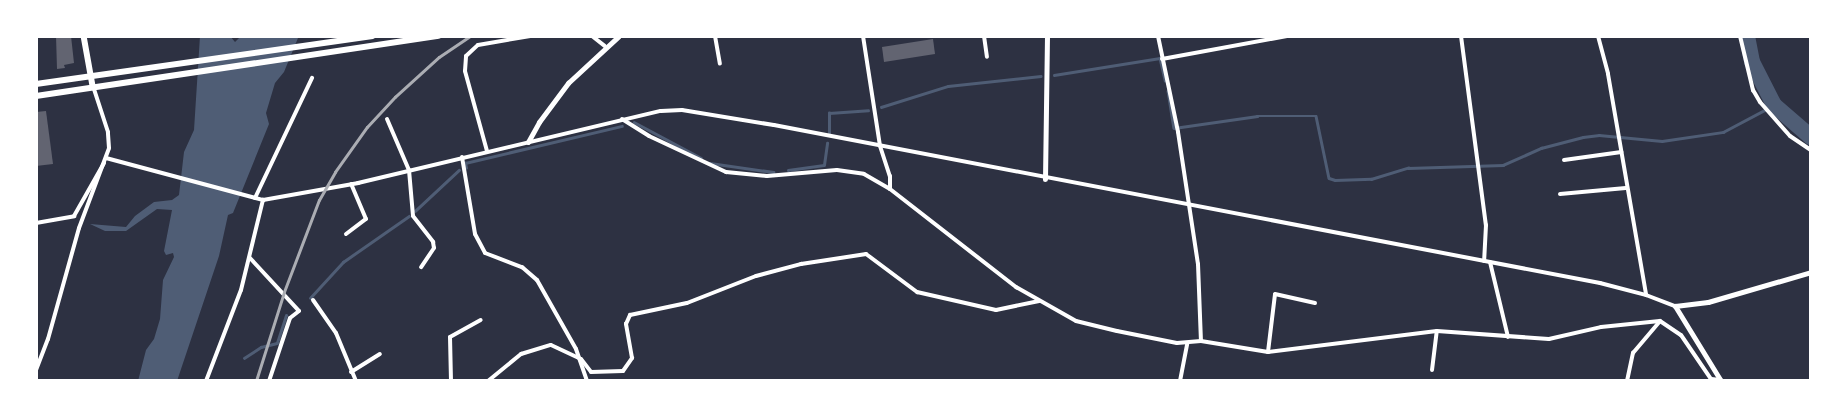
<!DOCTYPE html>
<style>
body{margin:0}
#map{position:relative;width:1847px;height:417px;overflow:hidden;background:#2d3142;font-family:Inter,sans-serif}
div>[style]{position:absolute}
.water>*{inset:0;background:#4f5d75}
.stream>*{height:2.5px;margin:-1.25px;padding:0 1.25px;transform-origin:1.25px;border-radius:1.25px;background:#4f5d75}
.river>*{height:16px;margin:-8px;padding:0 8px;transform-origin:8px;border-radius:8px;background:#4f5d75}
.building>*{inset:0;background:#626471}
.minor>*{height:4px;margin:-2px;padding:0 2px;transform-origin:2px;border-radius:2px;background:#fff}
.tertiary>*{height:5px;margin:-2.5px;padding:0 2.5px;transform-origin:2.5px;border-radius:2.5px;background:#fff}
.secondary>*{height:5.5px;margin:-2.75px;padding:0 2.75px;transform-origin:2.75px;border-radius:2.75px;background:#fff}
.trunk>*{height:6px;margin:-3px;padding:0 3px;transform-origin:3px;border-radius:3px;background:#fff}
.rail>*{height:2.5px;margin:-1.25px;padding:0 1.25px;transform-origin:1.25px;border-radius:1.25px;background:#abadb3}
span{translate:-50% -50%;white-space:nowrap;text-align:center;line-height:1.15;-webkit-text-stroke:4.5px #fff;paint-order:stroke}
.frame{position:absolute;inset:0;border:38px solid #fff;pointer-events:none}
</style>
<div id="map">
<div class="water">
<i style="clip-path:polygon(200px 36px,230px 36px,235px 42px,241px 36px,298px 38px,284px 72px,275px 83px,266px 113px,269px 124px,233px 213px,228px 215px,219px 256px,177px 381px,138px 381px,146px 350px,154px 339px,160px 319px,163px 280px,174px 257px,173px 253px,166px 255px,164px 251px,172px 210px,157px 209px,126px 231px,105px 231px,90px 224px,126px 227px,135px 216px,154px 202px,172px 200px,179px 195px,184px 152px,194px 130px)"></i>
</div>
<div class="stream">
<i style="left:1054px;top:75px;width:107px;rotate:-9.1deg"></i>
<i style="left:1160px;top:58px;width:23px;rotate:77deg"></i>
<i style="left:1168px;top:91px;width:37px;rotate:81deg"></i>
<i style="left:1174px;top:128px;width:84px;rotate:-8.2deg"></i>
<i style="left:1257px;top:116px;width:59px"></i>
<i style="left:1316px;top:116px;width:63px;rotate:78.2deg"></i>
<i style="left:1329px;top:178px;width:6px;rotate:18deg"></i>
<i style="left:1335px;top:180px;width:36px;rotate:-2deg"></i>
<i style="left:1371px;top:179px;width:39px;rotate:-17deg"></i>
<i style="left:1408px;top:168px;width:95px;rotate:-1.8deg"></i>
<i style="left:1503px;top:165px;width:42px;rotate:-24.1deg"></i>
<i style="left:1541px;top:148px;width:43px;rotate:-14.7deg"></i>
<i style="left:1583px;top:137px;width:16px;rotate:-7deg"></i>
<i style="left:1599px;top:135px;width:63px;rotate:5.4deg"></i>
<i style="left:1662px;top:141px;width:62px;rotate:-8.4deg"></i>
<i style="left:1723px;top:132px;width:58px;rotate:-27.9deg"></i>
<i style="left:881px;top:107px;width:70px;rotate:-17.4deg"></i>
<i style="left:948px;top:86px;width:93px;rotate:-6.2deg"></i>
<i style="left:634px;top:122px;width:76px;rotate:28.2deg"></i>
<i style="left:829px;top:133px;width:20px;rotate:-90deg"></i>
<i style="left:829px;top:113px;width:39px;rotate:-4deg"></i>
<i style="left:710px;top:163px;width:64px;rotate:8.1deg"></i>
<i style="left:466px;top:168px;width:5px;rotate:-101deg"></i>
<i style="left:465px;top:163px;width:161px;rotate:-13.3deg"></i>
<i style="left:788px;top:170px;width:36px;rotate:-8deg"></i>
<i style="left:824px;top:165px;width:22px;rotate:-82deg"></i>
<i style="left:415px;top:211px;width:60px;rotate:-43deg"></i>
<i style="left:310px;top:298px;width:49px;rotate:-47.5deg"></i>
<i style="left:343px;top:262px;width:80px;rotate:-34.9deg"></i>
<i style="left:244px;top:358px;width:20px;rotate:-33deg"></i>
<i style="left:261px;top:347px;width:16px;rotate:-14deg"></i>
<i style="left:277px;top:343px;width:29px;rotate:-72deg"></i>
</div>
<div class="river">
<i style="left:1747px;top:36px;width:26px;rotate:79deg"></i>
<i style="left:1752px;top:62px;width:48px;rotate:62.9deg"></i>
<i style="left:1774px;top:105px;width:49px;rotate:40.9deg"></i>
</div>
<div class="building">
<i style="clip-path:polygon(56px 36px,71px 36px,74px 63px,64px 65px,65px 68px,57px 69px)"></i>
<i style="clip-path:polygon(933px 39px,935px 54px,884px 62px,882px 47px)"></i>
<i style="clip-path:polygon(46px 111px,53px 164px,36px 166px,36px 112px)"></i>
</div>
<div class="minor">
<i style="left:592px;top:36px;width:16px;rotate:38deg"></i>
<i style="left:715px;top:36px;width:28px;rotate:80deg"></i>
<i style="left:863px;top:36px;width:111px;rotate:81.2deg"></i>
<i style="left:880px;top:146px;width:32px;rotate:72deg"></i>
<i style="left:890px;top:176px;width:13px;rotate:90deg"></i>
<i style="left:984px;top:36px;width:21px;rotate:82deg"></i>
<i style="left:1158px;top:36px;width:98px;rotate:78.2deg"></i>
<i style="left:1178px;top:132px;width:134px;rotate:81.4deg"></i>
<i style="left:1198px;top:264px;width:77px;rotate:87.8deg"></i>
<i style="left:1461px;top:36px;width:191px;rotate:82.5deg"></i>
<i style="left:1486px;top:225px;width:36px;rotate:93deg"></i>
<i style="left:1598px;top:36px;width:39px;rotate:75deg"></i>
<i style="left:1608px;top:74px;width:224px;rotate:80.2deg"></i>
<i style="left:1740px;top:36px;width:56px;rotate:76.5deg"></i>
<i style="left:1753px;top:90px;width:14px;rotate:60deg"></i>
<i style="left:1760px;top:102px;width:45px;rotate:48.6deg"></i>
<i style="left:1790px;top:136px;width:25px;rotate:34deg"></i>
<i style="left:1162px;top:59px;width:127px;rotate:-10.4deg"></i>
<i style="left:387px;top:119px;width:56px;rotate:66.7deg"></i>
<i style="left:409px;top:170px;width:46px;rotate:85deg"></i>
<i style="left:413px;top:216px;width:33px;rotate:52deg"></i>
<i style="left:433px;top:242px;width:6px;rotate:81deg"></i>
<i style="left:434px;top:248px;width:23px;rotate:124deg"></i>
<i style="left:622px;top:119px;width:32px;rotate:32deg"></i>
<i style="left:649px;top:136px;width:85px;rotate:25.1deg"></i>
<i style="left:726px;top:172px;width:41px;rotate:5.6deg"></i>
<i style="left:767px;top:176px;width:70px;rotate:-4.9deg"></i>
<i style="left:837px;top:170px;width:27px;rotate:8deg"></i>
<i style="left:864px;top:174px;width:30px;rotate:30deg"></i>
<i style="left:890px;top:189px;width:160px;rotate:37.9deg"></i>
<i style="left:1016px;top:287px;width:69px;rotate:29.5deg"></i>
<i style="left:1076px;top:321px;width:42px;rotate:13.7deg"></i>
<i style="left:1117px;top:331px;width:61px;rotate:11.3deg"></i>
<i style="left:1177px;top:343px;width:24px;rotate:-5deg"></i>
<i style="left:1201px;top:341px;width:68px;rotate:9.3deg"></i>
<i style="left:1268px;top:352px;width:170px;rotate:-7.1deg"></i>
<i style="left:1437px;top:331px;width:112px;rotate:4.1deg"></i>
<i style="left:1549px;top:339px;width:53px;rotate:-13deg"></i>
<i style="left:1601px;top:327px;width:59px;rotate:-5.8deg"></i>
<i style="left:1660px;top:321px;width:25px;rotate:34deg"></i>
<i style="left:1681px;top:335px;width:53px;rotate:55.7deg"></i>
<i style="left:1711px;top:379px;width:10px;rotate:6deg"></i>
<i style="left:487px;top:151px;width:83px;rotate:-105.4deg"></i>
<i style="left:465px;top:71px;width:15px;rotate:-86deg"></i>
<i style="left:466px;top:56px;width:16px;rotate:-43deg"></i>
<i style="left:478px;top:45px;width:53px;rotate:-9.8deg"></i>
<i style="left:462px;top:157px;width:78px;rotate:80.4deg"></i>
<i style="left:475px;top:234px;width:21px;rotate:62deg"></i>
<i style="left:485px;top:253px;width:40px;rotate:21deg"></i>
<i style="left:522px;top:267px;width:20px;rotate:41deg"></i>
<i style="left:537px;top:280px;width:79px;rotate:60.5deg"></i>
<i style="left:576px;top:349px;width:34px;rotate:71deg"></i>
<i style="left:106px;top:158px;width:163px;rotate:15deg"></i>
<i style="left:1564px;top:160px;width:58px;rotate:-8deg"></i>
<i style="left:1560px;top:194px;width:66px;rotate:-5.2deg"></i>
<i style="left:255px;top:198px;width:133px;rotate:-64.6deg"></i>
<i style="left:36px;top:223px;width:39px;rotate:-10deg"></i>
<i style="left:74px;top:216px;width:61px;rotate:-60.5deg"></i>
<i style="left:346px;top:234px;width:25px;rotate:-37deg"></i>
<i style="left:366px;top:219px;width:38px;rotate:-113deg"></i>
<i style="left:250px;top:258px;width:72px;rotate:47.2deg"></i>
<i style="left:299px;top:311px;width:11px;rotate:142deg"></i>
<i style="left:290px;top:318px;width:66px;rotate:108.4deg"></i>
<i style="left:1490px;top:262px;width:77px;rotate:76.5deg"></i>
<i style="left:313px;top:300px;width:40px;rotate:55.1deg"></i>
<i style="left:336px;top:333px;width:52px;rotate:67.4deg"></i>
<i style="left:1268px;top:352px;width:58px;rotate:-83.1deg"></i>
<i style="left:1275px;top:294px;width:41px;rotate:12.7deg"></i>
<i style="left:36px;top:370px;width:33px;rotate:-69deg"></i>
<i style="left:48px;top:339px;width:115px;rotate:-74.4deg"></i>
<i style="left:79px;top:228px;width:85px;rotate:-69.4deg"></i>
<i style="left:109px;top:148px;width:16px;rotate:-94deg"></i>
<i style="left:108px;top:132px;width:48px;rotate:-108.1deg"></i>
<i style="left:1432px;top:370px;width:39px;rotate:-83deg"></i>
<i style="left:351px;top:372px;width:34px;rotate:-32deg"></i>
<i style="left:206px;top:381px;width:97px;rotate:-69deg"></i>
<i style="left:241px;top:290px;width:93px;rotate:-76.3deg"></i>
<i style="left:263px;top:200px;width:97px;rotate:-10.1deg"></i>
<i style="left:358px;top:183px;width:311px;rotate:-13.4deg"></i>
<i style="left:661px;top:111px;width:21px;rotate:-3deg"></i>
<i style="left:682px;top:110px;width:93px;rotate:9.3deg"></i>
<i style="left:774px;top:125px;width:841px;rotate:10.83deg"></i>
<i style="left:1600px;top:283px;width:48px;rotate:14.6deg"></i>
<i style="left:1646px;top:295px;width:31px;rotate:21deg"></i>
<i style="left:451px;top:381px;width:44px;rotate:-91.3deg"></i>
<i style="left:450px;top:337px;width:35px;rotate:-29deg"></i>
<i style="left:488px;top:381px;width:43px;rotate:-39.3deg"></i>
<i style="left:521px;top:354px;width:31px;rotate:-17deg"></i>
<i style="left:551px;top:345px;width:33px;rotate:25deg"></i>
<i style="left:581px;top:359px;width:16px;rotate:52deg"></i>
<i style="left:591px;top:372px;width:32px;rotate:-2deg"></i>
<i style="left:623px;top:371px;width:16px;rotate:-55deg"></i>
<i style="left:632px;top:358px;width:35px;rotate:-100deg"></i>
<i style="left:626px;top:324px;width:10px;rotate:-66deg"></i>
<i style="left:630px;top:315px;width:58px;rotate:-11.9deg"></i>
<i style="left:687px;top:303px;width:74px;rotate:-21.4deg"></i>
<i style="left:756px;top:276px;width:47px;rotate:-14.9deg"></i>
<i style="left:801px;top:264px;width:66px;rotate:-8.7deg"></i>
<i style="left:866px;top:254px;width:64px;rotate:36.7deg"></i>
<i style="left:917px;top:292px;width:81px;rotate:12.8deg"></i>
<i style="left:996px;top:310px;width:44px;rotate:-11.8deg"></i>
<i style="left:1180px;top:381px;width:38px;rotate:-79deg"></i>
<i style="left:1627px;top:381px;width:29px;rotate:-78deg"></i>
<i style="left:1633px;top:353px;width:42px;rotate:-49.8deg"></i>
</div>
<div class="tertiary">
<i style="left:528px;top:142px;width:23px;rotate:-61deg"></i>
<i style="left:539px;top:122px;width:49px;rotate:-53.4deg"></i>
<i style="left:568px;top:83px;width:69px;rotate:-42.7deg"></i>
<i style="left:1045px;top:179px;width:143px;rotate:-89.2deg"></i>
<i style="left:1721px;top:381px;width:88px;rotate:-121.5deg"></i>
<i style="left:1675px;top:306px;width:33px;rotate:-7deg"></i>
<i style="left:1708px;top:302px;width:107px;rotate:-16.2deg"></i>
</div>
<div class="secondary">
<i style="left:84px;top:36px;width:51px;rotate:79.8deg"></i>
</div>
<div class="trunk">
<i style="left:36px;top:84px;width:340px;rotate:-8.1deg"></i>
<i style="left:36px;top:96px;width:407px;rotate:-8.5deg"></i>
</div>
<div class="rail">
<i style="left:256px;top:381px;width:93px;rotate:-72.5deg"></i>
<i style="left:284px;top:292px;width:98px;rotate:-69.2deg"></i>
<i style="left:319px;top:200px;width:32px;rotate:-60deg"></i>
<i style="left:335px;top:172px;width:55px;rotate:-54.6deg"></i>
<i style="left:367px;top:127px;width:41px;rotate:-47deg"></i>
<i style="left:395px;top:97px;width:59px;rotate:-42.3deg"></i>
<i style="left:439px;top:57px;width:37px;rotate:-34deg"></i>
</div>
<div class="frame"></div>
</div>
